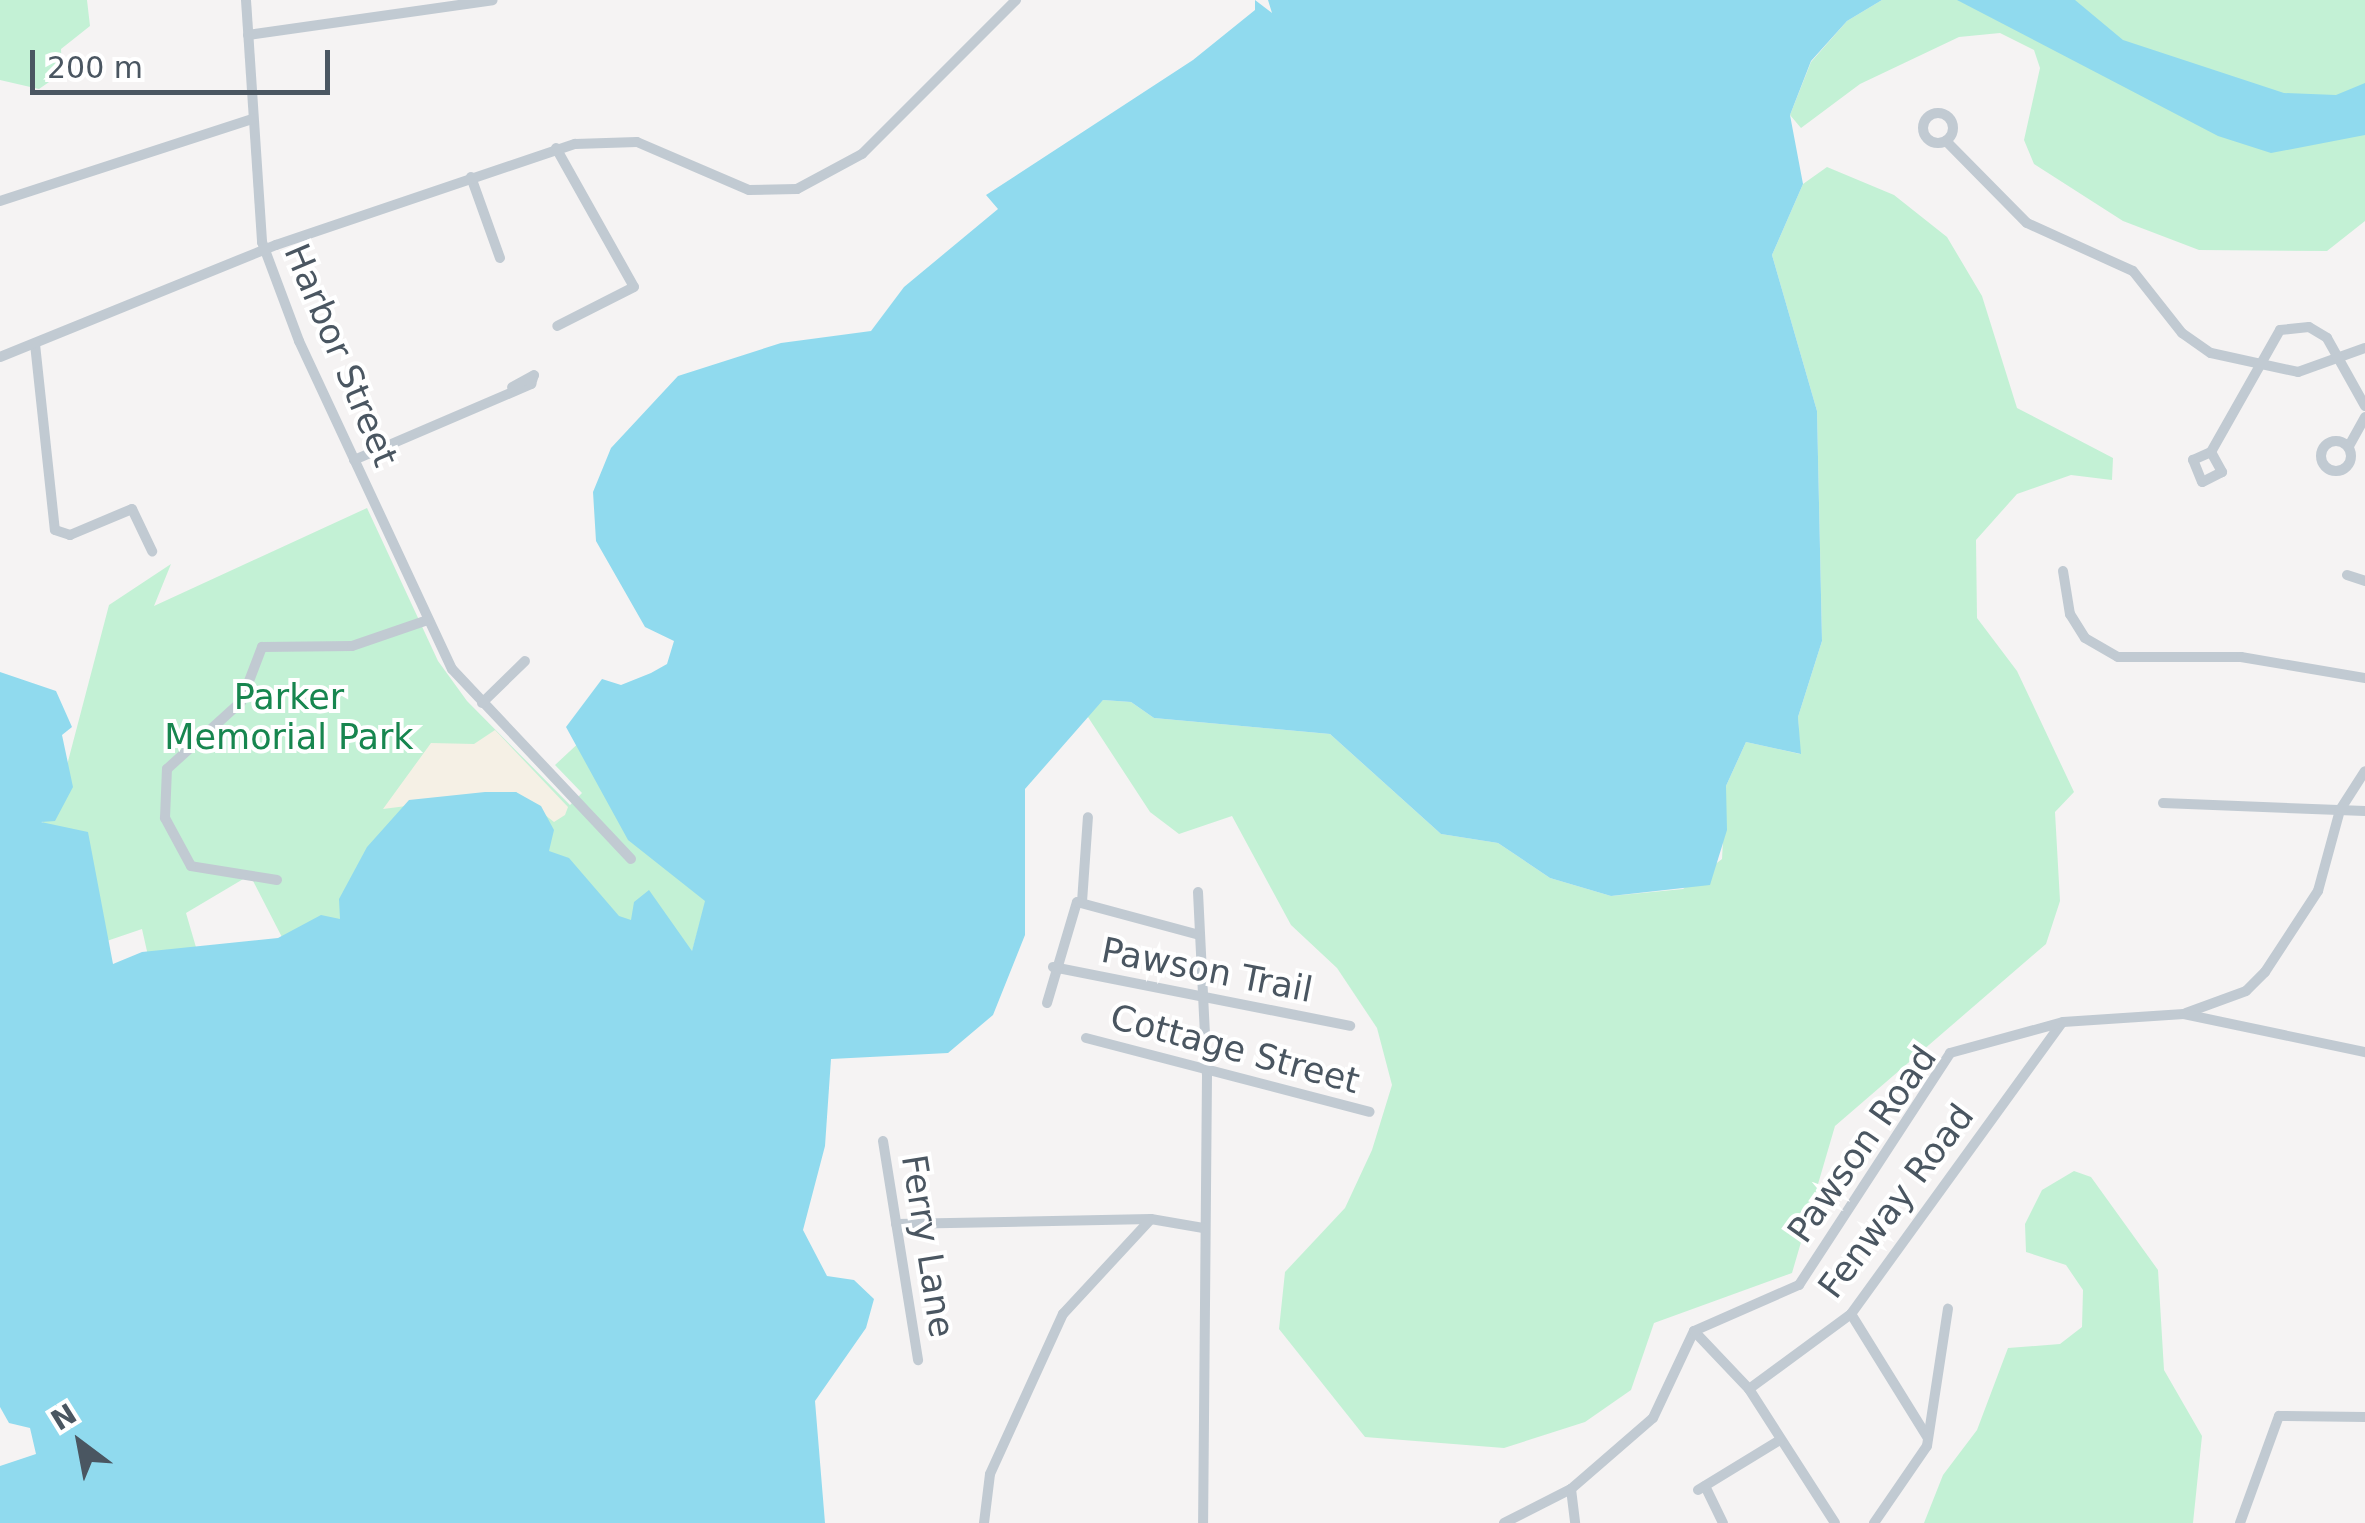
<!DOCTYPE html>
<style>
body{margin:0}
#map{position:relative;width:2365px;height:1523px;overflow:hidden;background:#f5f3f3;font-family:"DejaVu Sans",sans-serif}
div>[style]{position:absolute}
.green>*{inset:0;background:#c3f1d5}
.sand>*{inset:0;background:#f5f0e5}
.water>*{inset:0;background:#90daee}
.street>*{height:10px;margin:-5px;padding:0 5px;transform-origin:5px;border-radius:5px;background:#c1cad2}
.street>.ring{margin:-5px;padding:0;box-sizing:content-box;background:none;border:10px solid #c1cad2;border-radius:50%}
span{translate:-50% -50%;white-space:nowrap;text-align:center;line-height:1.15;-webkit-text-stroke:8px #fff;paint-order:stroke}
.street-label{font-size:35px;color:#4a5661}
.park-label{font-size:35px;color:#17864f}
.north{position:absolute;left:30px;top:1393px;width:100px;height:100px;-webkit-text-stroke:8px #fff;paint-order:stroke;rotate:328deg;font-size:28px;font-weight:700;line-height:40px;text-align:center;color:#4a5661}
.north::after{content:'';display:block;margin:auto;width:35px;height:45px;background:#4a5661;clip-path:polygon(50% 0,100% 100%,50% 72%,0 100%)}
.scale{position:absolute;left:30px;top:50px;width:300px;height:45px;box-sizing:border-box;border:5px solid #4a5661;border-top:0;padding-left:12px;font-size:30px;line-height:35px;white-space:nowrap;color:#4a5661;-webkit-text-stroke:8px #fff;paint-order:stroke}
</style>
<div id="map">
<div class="green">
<i style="clip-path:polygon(0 0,87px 0,90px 26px,61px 49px,62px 73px,39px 89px,0 80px)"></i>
<i style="clip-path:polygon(1882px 0,2365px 0,2365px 221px,2327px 251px,2199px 250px,2123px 221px,2034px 164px,2024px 140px,2040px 68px,2034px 50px,2000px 33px,1959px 37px,1860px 84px,1801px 128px,1790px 115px,1811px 62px,1847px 21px)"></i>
<i style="clip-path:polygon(1827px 167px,1894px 195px,1947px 237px,1982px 296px,2017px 408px,2113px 458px,2112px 480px,2071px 475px,2017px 494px,1976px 540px,1977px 618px,2017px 671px,2074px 792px,2055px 812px,2060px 901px,2046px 944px,1835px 1126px,1792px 1273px,1654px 1323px,1631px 1390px,1585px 1422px,1504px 1448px,1365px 1437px,1279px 1329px,1285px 1272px,1345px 1208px,1372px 1150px,1392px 1085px,1377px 1028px,1337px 968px,1291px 925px,1232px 816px,1179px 834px,1150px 812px,1086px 714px,1103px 700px,1131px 702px,1154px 718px,1330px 734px,1441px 834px,1498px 843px,1550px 878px,1611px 896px,1683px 889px,1722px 859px,1726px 786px,1746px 742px,1800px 754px,1798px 717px,1822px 641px,1817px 411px,1772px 255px,1803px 184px)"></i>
<i style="clip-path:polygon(367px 508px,438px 661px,467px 701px,570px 805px,582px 793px,555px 765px,584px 738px,670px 867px,706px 900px,692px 952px,633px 924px,346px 917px,286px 945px,250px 875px,186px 913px,200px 961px,151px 969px,142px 929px,98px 944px,42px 824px,66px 769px,109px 605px,171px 564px,154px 606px)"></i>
<i style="clip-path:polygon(2074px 1171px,2091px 1177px,2158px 1270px,2164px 1370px,2202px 1436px,2193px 1523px,1924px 1523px,1943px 1475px,1977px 1430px,2008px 1348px,2060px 1344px,2082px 1327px,2083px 1290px,2066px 1265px,2026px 1252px,2025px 1224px,2042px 1190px)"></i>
</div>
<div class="sand">
<i style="clip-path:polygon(495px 730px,568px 807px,565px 815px,554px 822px,516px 792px,383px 809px,431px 743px,474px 744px)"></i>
</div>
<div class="water">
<i style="clip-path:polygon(1255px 0,1272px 13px,1268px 0,1882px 0,1847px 21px,1811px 61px,1790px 115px,1803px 184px,1772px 255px,1817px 411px,1822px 641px,1798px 717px,1801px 754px,1746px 742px,1726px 786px,1727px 830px,1710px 885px,1611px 896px,1550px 878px,1498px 843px,1441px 834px,1330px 734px,1154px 718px,1131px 702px,1103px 700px,1025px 789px,1025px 935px,993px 1015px,948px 1053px,831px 1059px,825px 1146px,803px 1230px,827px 1276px,854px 1280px,874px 1299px,866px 1328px,815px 1401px,825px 1523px,0 1523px,0 1466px,36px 1454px,30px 1428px,9px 1423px,0 1407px,0 672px,56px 691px,72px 727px,62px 735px,73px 787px,55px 821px,41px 822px,88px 832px,113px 964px,142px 952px,278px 938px,321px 915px,340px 919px,339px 899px,367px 847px,409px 800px,485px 792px,516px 792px,541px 806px,554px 830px,549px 851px,569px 858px,619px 916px,631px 920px,634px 902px,649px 890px,692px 951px,705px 901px,628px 840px,566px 727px,602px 679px,621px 685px,651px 673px,667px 664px,674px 641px,645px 627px,596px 541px,593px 492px,611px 448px,678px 376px,781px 343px,871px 331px,904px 287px,998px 209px,986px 195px,1193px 60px,1255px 10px)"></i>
<i style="clip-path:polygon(1957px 0,2075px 0,2123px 40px,2284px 93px,2336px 95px,2365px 83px,2365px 135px,2271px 153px,2218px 136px)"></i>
</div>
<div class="street">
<i style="left:246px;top:0;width:243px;rotate:86.2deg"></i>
<i style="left:262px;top:242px;width:106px;rotate:69.5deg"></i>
<i style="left:299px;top:341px;width:362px;rotate:65deg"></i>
<i style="left:452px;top:669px;width:261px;rotate:46.7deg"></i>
<i style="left:248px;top:35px;width:247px;rotate:-8.1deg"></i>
<i class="ring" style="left:1923px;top:113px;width:20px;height:20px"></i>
<i style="left:1946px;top:141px;width:115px;rotate:45.4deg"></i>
<i style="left:2027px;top:223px;width:116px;rotate:24.4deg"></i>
<i style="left:2133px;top:271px;width:79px;rotate:51.7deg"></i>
<i style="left:2182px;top:333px;width:35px;rotate:35deg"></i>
<i style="left:2211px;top:353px;width:89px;rotate:12.3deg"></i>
<i style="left:2298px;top:372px;width:71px;rotate:-19.7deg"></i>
<i style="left:556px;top:148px;width:159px;rotate:60.7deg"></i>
<i style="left:634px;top:287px;width:86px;rotate:153.1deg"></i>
<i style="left:471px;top:177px;width:86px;rotate:70.3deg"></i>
<i style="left:0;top:201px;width:266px;rotate:-18deg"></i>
<i style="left:35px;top:344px;width:187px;rotate:83.9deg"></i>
<i style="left:55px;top:530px;width:16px;rotate:18deg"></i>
<i style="left:70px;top:535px;width:67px;rotate:-22.8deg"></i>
<i style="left:132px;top:509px;width:47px;rotate:64.5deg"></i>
<i style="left:0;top:357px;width:298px;rotate:-22.1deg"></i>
<i style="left:276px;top:245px;width:316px;rotate:-18.7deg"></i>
<i style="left:575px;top:144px;width:62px;rotate:-1.8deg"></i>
<i style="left:637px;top:142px;width:122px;rotate:23.2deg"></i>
<i style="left:749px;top:190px;width:48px;rotate:-1.2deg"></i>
<i style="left:797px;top:189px;width:74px;rotate:-28.3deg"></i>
<i style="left:862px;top:154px;width:218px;rotate:-45deg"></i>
<i class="ring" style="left:2321px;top:441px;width:20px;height:20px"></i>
<i style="left:2349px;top:446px;width:33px;rotate:-61deg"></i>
<i style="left:2211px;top:452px;width:23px;rotate:61deg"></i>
<i style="left:2222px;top:472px;width:22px;rotate:153deg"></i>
<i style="left:2202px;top:482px;width:24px;rotate:-112deg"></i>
<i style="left:2193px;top:460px;width:20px;rotate:-24deg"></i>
<i style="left:2211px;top:452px;width:140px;rotate:-60.5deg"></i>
<i style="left:2280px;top:330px;width:29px;rotate:-6deg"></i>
<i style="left:2309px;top:327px;width:21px;rotate:31deg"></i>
<i style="left:2327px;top:338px;width:78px;rotate:60.8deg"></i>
<i style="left:354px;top:460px;width:193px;rotate:-23.2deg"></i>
<i style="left:531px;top:384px;width:9px;rotate:-72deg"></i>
<i style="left:534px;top:375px;width:25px;rotate:151deg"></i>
<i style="left:2063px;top:571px;width:44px;rotate:80.8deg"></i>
<i style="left:2070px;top:614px;width:28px;rotate:58deg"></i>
<i style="left:2085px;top:638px;width:38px;rotate:30deg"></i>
<i style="left:2118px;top:657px;width:123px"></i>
<i style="left:2241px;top:657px;width:126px;rotate:9.6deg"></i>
<i style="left:2347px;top:575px;width:19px;rotate:18deg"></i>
<i style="left:482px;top:703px;width:60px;rotate:-44.3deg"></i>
<i style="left:2163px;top:803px;width:202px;rotate:2.3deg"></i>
<i style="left:277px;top:880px;width:87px;rotate:-170.8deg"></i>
<i style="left:191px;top:866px;width:55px;rotate:-118.4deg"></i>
<i style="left:165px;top:818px;width:49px;rotate:-87.7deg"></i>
<i style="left:167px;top:769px;width:100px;rotate:-42.2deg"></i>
<i style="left:241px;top:702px;width:59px;rotate:-69.1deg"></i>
<i style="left:262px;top:647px;width:90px;rotate:-0.6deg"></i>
<i style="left:352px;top:646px;width:80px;rotate:-18.9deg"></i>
<i style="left:1198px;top:892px;width:183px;rotate:87.2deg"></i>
<i style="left:1207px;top:1075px;width:448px;rotate:90.5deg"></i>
<i style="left:1082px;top:902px;width:85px;rotate:-86deg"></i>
<i style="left:1053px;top:967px;width:303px;rotate:11.2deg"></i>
<i style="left:1047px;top:1003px;width:105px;rotate:-73.5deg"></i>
<i style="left:1077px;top:902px;width:123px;rotate:15.1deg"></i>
<i style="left:2186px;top:1013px;width:64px;rotate:-20.1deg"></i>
<i style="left:2246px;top:991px;width:27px;rotate:-45deg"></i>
<i style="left:2265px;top:972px;width:97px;rotate:-56.8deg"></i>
<i style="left:2318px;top:891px;width:84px;rotate:-74.8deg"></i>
<i style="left:2340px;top:810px;width:46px;rotate:-57.3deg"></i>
<i style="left:1086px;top:1038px;width:293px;rotate:14.6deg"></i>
<i style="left:883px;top:1141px;width:222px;rotate:80.9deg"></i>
<i style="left:896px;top:1224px;width:255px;rotate:-1.1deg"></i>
<i style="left:1151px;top:1219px;width:53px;rotate:9.8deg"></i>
<i style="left:1851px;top:1314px;width:146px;rotate:58.2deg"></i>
<i style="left:1694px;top:1331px;width:80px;rotate:46.5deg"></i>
<i style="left:1749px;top:1389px;width:159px;rotate:57.3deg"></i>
<i style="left:1749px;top:1389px;width:127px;rotate:-36.3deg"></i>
<i style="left:1851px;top:1314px;width:359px;rotate:-54.1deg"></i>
<i style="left:1705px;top:1486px;width:41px;rotate:64.1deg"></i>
<i style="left:1571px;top:1489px;width:34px;rotate:83deg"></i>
<i style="left:1698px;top:1490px;width:96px;rotate:-31.4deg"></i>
<i style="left:984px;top:1523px;width:49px;rotate:-83deg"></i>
<i style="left:990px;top:1474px;width:176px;rotate:-65.5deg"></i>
<i style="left:1063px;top:1314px;width:129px;rotate:-47.2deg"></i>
<i style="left:1504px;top:1523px;width:75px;rotate:-26.9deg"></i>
<i style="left:1571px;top:1489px;width:108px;rotate:-40.9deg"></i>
<i style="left:1653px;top:1418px;width:96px;rotate:-64.8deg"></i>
<i style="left:1694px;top:1331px;width:115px;rotate:-23.7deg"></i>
<i style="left:1799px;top:1285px;width:277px;rotate:-56.9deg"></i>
<i style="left:1950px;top:1053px;width:117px;rotate:-15.3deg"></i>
<i style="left:2063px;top:1022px;width:121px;rotate:-3.8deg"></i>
<i style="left:2184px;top:1014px;width:185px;rotate:11.9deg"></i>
<i style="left:1874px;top:1523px;width:93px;rotate:-55.5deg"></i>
<i style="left:1927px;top:1446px;width:139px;rotate:-81.3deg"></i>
<i style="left:2240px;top:1523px;width:114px;rotate:-70deg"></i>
<i style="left:2279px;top:1416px;width:86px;rotate:0.7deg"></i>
</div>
<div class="street-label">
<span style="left:341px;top:355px;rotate:67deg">Harbor Street</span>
<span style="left:1207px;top:970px;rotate:11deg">Pawson Trail</span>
<span style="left:1235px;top:1049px;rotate:15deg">Cottage Street</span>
<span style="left:1862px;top:1144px;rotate:-55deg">Pawson Road</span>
<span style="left:1896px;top:1201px;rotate:-53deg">Fenway Road</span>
<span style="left:928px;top:1246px;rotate:81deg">Ferry Lane</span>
</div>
<div class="park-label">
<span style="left:289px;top:717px">Parker<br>Memorial Park</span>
</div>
<div class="north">N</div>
<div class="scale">200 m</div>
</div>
